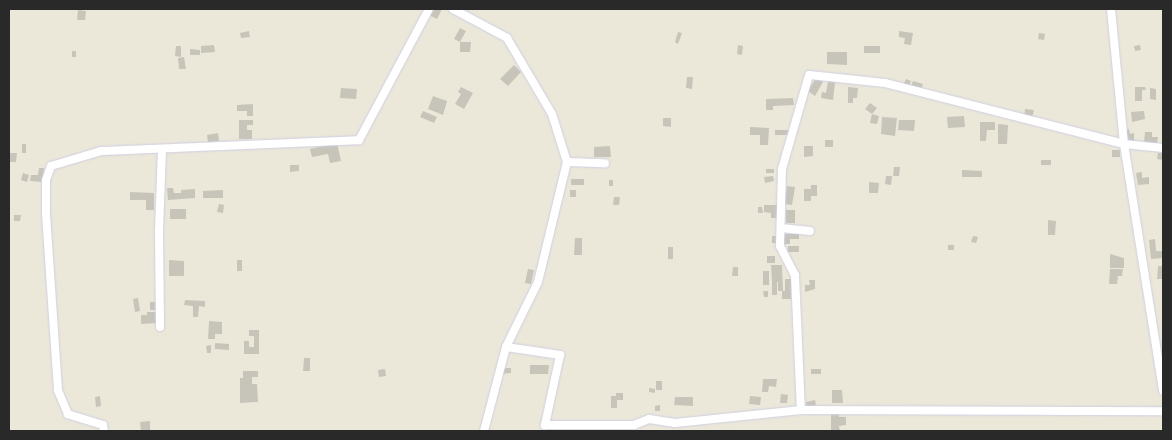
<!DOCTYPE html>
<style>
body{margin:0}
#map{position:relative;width:1172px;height:440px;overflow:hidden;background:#ece8d9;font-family:"Space Grotesk",sans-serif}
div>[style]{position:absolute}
.building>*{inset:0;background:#c7c4b9}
.roads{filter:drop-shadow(0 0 1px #cfcfe3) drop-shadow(0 0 1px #cfcfe3)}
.minor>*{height:8px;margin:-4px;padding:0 4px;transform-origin:4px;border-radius:4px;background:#fff}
span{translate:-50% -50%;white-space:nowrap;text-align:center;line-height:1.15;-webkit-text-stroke:4px #fff;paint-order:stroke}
.frame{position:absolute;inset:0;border:10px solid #292929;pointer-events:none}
</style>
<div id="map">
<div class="building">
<i style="clip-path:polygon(432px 9px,442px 9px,437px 19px,429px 15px)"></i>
<i style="clip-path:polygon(78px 10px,86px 11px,85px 20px,77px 20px)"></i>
<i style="clip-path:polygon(460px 28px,466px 31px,460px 42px,471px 42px,470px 52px,460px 52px,460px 42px,454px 39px)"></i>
<i style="clip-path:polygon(249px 31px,250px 37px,241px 38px,240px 33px)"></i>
<i style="clip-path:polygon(899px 31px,913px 33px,911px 45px,904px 44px,905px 38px,899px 37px)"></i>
<i style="clip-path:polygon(678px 32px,682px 33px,678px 44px,675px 42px)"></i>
<i style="clip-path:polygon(1039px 33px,1045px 34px,1044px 40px,1038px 39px)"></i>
<i style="clip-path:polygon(214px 45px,215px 52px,201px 53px,201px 46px)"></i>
<i style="clip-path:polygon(738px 45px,743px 46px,742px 55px,737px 54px)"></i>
<i style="clip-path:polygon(1140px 45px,1141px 50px,1135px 51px,1134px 46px)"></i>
<i style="clip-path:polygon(176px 46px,181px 46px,181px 57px,175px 56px)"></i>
<i style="clip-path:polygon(864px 46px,880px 46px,880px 53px,864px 53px)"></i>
<i style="clip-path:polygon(190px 49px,200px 50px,200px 55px,190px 55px)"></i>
<i style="clip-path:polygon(72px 51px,76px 51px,76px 57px,72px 57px)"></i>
<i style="clip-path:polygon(827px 52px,847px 52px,847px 65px,827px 64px)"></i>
<i style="clip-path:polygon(184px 57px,186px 69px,179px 69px,178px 58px)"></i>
<i style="clip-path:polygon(514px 65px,521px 72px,508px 86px,500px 79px)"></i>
<i style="clip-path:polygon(687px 77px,693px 77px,692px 89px,686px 88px)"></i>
<i style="clip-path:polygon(816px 78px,823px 82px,815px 96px,808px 91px)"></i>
<i style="clip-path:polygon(906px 79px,911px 81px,908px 88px,903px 86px)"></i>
<i style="clip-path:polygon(828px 81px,835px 82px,833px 100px,821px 98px,822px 92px,826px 93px)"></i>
<i style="clip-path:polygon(913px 81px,923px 84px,921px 90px,911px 86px)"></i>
<i style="clip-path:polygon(461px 87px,473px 93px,464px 109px,455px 104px,461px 94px,458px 92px)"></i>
<i style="clip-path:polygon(848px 87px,858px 88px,857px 98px,853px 98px,853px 103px,848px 103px)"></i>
<i style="clip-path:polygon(1135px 87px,1145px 87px,1146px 90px,1142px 90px,1142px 101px,1135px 101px)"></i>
<i style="clip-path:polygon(341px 88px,357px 89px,356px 99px,340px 98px)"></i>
<i style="clip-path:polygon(1150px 88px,1156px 89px,1156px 100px,1150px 99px)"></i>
<i style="clip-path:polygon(433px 96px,447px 101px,443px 115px,428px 109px)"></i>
<i style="clip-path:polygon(793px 98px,794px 105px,773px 106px,773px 110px,766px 110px,766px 99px)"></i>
<i style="clip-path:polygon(870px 103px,877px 108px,872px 114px,865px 109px)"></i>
<i style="clip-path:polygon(253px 104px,253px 116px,247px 116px,247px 111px,237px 111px,237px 105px)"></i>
<i style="clip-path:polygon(1025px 109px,1034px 110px,1032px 118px,1024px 117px)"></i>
<i style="clip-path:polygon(423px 111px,437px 117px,434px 123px,420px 117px)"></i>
<i style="clip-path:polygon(1144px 111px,1145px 119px,1132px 122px,1131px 112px)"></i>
<i style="clip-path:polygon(872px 114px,879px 116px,877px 124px,870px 123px)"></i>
<i style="clip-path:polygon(964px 116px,965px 127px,948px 128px,947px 117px)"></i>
<i style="clip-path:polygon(882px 117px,897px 118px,895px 136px,881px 134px)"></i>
<i style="clip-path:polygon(663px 118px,671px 118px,671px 127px,663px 126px)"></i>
<i style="clip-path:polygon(239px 120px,253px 120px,253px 125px,247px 125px,247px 130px,252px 130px,252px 139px,239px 139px)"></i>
<i style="clip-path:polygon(899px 120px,915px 120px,914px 131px,898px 130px)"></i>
<i style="clip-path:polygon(980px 122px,995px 122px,995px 130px,987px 130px,986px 141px,980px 141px)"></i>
<i style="clip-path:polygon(998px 124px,1008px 125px,1007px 144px,998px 144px)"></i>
<i style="clip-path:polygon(750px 127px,769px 128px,768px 145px,760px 145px,760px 135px,750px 135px)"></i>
<i style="clip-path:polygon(1129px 129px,1130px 134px,1134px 133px,1134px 141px,1127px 141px,1126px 130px)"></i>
<i style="clip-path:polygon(775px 130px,790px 130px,789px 135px,775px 135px)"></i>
<i style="clip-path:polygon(1145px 132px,1152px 132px,1152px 137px,1158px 137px,1157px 143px,1144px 143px)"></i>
<i style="clip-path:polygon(218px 133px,219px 141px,208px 142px,207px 135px)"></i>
<i style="clip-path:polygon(825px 140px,833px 140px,833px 147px,825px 147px)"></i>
<i style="clip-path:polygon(337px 143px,341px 161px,330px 163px,328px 154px,312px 157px,310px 149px)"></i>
<i style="clip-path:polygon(22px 144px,26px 144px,26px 153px,22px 153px)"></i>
<i style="clip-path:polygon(610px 146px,611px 157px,594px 157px,594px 147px)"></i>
<i style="clip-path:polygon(804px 146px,813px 146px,813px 156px,804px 157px)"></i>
<i style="clip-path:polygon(1112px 150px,1120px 150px,1120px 157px,1112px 157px)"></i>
<i style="clip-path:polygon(9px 153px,17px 153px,16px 162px,9px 162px)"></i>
<i style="clip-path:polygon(1158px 153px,1163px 153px,1163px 160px,1157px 159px)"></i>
<i style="clip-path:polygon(1041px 160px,1051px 160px,1051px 165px,1041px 165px)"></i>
<i style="clip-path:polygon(290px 165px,299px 165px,299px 171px,290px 172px)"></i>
<i style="clip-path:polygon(894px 167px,900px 167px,899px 176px,893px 176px)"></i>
<i style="clip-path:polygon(39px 168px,44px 168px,42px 182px,30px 181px,31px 175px,38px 175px)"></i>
<i style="clip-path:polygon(766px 169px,774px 169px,774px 173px,766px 173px)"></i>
<i style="clip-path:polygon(962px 170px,982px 171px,982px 177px,962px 177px)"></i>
<i style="clip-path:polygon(1142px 172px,1142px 178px,1149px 177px,1149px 184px,1138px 185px,1136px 173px)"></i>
<i style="clip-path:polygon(23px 173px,29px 175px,27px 182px,21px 180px)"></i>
<i style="clip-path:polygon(773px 176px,774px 181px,765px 183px,764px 177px)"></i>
<i style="clip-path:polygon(886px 176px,892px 176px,891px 185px,885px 184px)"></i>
<i style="clip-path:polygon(571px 179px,584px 179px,584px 185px,571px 185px)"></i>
<i style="clip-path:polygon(609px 180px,613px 180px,613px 186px,609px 186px)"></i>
<i style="clip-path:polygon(869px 182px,879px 183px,878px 193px,869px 193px)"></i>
<i style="clip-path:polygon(811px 185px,817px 185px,817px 196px,811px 196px,811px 201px,804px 201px,804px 189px,811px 189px)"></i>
<i style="clip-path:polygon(787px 186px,795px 187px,792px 205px,784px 204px)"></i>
<i style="clip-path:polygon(167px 188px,173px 188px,174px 193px,181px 193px,181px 190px,195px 189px,195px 198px,168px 200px)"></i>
<i style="clip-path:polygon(223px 190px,223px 198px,203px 198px,203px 191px)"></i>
<i style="clip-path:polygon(570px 190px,576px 190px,576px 197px,570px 197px)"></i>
<i style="clip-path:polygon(130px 192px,154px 193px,154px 210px,146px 210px,146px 200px,130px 200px)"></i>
<i style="clip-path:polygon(614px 197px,620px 197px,619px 205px,613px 205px)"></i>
<i style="clip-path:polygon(219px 204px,224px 205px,223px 213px,217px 212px)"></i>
<i style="clip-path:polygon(764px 205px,777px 205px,777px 218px,771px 218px,771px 213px,764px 212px)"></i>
<i style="clip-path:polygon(758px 207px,762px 207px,763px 213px,758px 213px)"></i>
<i style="clip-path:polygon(170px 209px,186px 209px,186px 219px,170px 219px)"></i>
<i style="clip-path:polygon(786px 210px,795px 210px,795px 223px,786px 223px)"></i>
<i style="clip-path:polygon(14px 215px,21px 215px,20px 221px,14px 221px)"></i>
<i style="clip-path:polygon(1048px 220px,1056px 221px,1055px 235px,1048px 235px)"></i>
<i style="clip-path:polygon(784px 234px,799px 234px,799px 239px,790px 239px,790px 244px,784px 244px)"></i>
<i style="clip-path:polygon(772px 236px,777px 236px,777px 243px,772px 243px)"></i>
<i style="clip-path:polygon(973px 236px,978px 237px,976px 243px,971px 242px)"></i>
<i style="clip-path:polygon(575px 238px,582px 238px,582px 255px,574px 255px)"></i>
<i style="clip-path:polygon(1155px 239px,1156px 251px,1163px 251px,1163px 258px,1151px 259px,1149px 240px)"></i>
<i style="clip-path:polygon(948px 245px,954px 245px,954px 250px,948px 250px)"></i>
<i style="clip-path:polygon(788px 246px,799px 246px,799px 252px,788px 252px)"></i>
<i style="clip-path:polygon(668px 247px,673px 247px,673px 259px,668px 259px)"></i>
<i style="clip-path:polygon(1110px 254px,1124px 258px,1124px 268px,1110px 268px)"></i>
<i style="clip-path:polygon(767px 256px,775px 256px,775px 263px,767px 263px)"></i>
<i style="clip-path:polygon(169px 260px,184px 261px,184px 276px,169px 276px)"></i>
<i style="clip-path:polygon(237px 260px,242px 260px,242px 271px,237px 271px)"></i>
<i style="clip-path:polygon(771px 265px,782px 265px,783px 291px,778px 291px,778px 282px,772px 282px)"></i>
<i style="clip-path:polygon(1158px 266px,1163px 266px,1163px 279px,1157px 279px)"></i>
<i style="clip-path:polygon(733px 267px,738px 267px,738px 276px,732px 276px)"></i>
<i style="clip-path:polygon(528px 269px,534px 270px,531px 284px,525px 283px)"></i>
<i style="clip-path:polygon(1110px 269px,1123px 269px,1122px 276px,1118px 276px,1117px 284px,1109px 284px)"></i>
<i style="clip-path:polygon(763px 271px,769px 271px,769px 285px,763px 285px)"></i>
<i style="clip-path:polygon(785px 279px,791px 279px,791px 299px,782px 299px,782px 291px,785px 291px)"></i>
<i style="clip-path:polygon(809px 280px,815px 280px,815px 289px,805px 292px,805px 285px,810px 285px)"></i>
<i style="clip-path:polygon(772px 282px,777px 282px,777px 295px,772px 295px)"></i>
<i style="clip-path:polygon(763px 291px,768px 291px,768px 297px,764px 297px)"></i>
<i style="clip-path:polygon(138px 298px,140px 311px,135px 312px,133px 299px)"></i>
<i style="clip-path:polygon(185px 300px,205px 301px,205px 307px,199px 306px,198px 317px,193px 317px,193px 306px,184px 305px)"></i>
<i style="clip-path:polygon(150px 302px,157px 302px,156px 310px,150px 310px)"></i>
<i style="clip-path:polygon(147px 312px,156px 312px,157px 323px,141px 324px,141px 315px,147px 315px)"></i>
<i style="clip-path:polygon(209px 321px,222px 322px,222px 334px,215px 334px,215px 339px,208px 339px)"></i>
<i style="clip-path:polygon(249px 330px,259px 330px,259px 354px,244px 354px,244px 341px,249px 341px,249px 347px,254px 347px,254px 336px,249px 336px)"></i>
<i style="clip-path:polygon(215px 343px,229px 344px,229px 350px,215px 349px)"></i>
<i style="clip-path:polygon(211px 345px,211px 353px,207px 353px,206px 346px)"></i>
<i style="clip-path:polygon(304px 358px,310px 358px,310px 371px,303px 371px)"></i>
<i style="clip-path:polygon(530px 365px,549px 365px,548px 374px,530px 374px)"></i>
<i style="clip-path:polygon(502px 368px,511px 368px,511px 373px,502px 374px)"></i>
<i style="clip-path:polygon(385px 369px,386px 376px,379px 377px,378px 370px)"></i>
<i style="clip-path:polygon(811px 369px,821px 369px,821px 374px,811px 374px)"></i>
<i style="clip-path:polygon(243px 371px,258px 371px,258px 377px,252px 377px,252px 384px,257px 384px,258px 402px,240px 403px,240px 378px,243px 378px)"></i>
<i style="clip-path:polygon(763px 379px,777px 379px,776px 387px,769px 386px,768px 392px,762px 392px)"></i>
<i style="clip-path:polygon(656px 381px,662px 381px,662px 390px,656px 390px)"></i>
<i style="clip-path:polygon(649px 388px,655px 389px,655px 393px,649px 392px)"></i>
<i style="clip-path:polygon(832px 390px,842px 390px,843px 403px,832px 403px)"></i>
<i style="clip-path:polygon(616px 393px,623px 393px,623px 400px,617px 400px,617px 408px,611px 408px,611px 396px,616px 396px)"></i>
<i style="clip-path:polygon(781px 394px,788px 395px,787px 403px,780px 403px)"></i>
<i style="clip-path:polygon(100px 396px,101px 406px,96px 407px,95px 397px)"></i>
<i style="clip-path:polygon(750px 396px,761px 397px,760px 405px,749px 404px)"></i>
<i style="clip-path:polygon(675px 397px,693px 397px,693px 406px,674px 405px)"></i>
<i style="clip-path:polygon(815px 400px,816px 405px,807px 407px,806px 402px)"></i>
<i style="clip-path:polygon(660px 405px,660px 411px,655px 411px,655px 406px)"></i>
<i style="clip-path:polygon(831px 413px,839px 413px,839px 417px,846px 417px,846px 425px,839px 426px,840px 431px,831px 431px)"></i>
<i style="clip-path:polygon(150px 421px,150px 431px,141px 431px,140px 422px)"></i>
</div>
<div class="roads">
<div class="minor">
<i style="left:453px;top:9px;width:61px;rotate:28.2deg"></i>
<i style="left:507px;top:38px;width:88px;rotate:59.4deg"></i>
<i style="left:552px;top:114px;width:50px;rotate:72.6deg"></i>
<i style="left:567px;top:162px;width:123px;rotate:103.6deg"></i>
<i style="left:538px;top:282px;width:72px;rotate:116.2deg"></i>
<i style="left:506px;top:347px;width:87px;rotate:104.7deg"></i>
<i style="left:1111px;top:9px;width:136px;rotate:84.5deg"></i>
<i style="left:1124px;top:144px;width:250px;rotate:81deg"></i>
<i style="left:1163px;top:148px;width:39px;rotate:-174deg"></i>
<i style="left:1124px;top:144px;width:247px;rotate:-165.7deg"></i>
<i style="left:885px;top:83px;width:76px;rotate:-174deg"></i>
<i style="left:809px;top:75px;width:98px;rotate:106deg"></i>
<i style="left:782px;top:169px;width:77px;rotate:91.5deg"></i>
<i style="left:780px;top:246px;width:33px;rotate:63deg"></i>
<i style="left:795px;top:275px;width:135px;rotate:87.5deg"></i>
<i style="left:801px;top:410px;width:362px;rotate:0.2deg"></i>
<i style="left:567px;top:162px;width:38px;rotate:2deg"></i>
<i style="left:781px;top:228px;width:29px;rotate:6deg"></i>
<i style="left:160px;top:327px;width:96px;rotate:-90.6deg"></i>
<i style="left:159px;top:231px;width:82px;rotate:-87.9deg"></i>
<i style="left:506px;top:347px;width:55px;rotate:8.4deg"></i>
<i style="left:560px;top:355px;width:72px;rotate:102.1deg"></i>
<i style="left:545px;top:425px;width:89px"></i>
<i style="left:634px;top:425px;width:16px;rotate:-22deg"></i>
<i style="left:649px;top:419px;width:26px;rotate:9deg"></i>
<i style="left:675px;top:423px;width:127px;rotate:-5.9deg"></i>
<i style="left:104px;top:431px;width:6px;rotate:-99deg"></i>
<i style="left:103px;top:425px;width:37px;rotate:-163deg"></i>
<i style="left:68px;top:414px;width:26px;rotate:-113deg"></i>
<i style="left:58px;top:390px;width:176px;rotate:-93.9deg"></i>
<i style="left:46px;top:214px;width:34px;rotate:-90deg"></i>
<i style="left:46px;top:180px;width:15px;rotate:-70deg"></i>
<i style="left:51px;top:166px;width:52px;rotate:-16.7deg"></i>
<i style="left:101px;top:151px;width:258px;rotate:-2.4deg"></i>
<i style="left:359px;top:140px;width:149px;rotate:-61.9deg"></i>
</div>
</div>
<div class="frame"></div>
</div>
